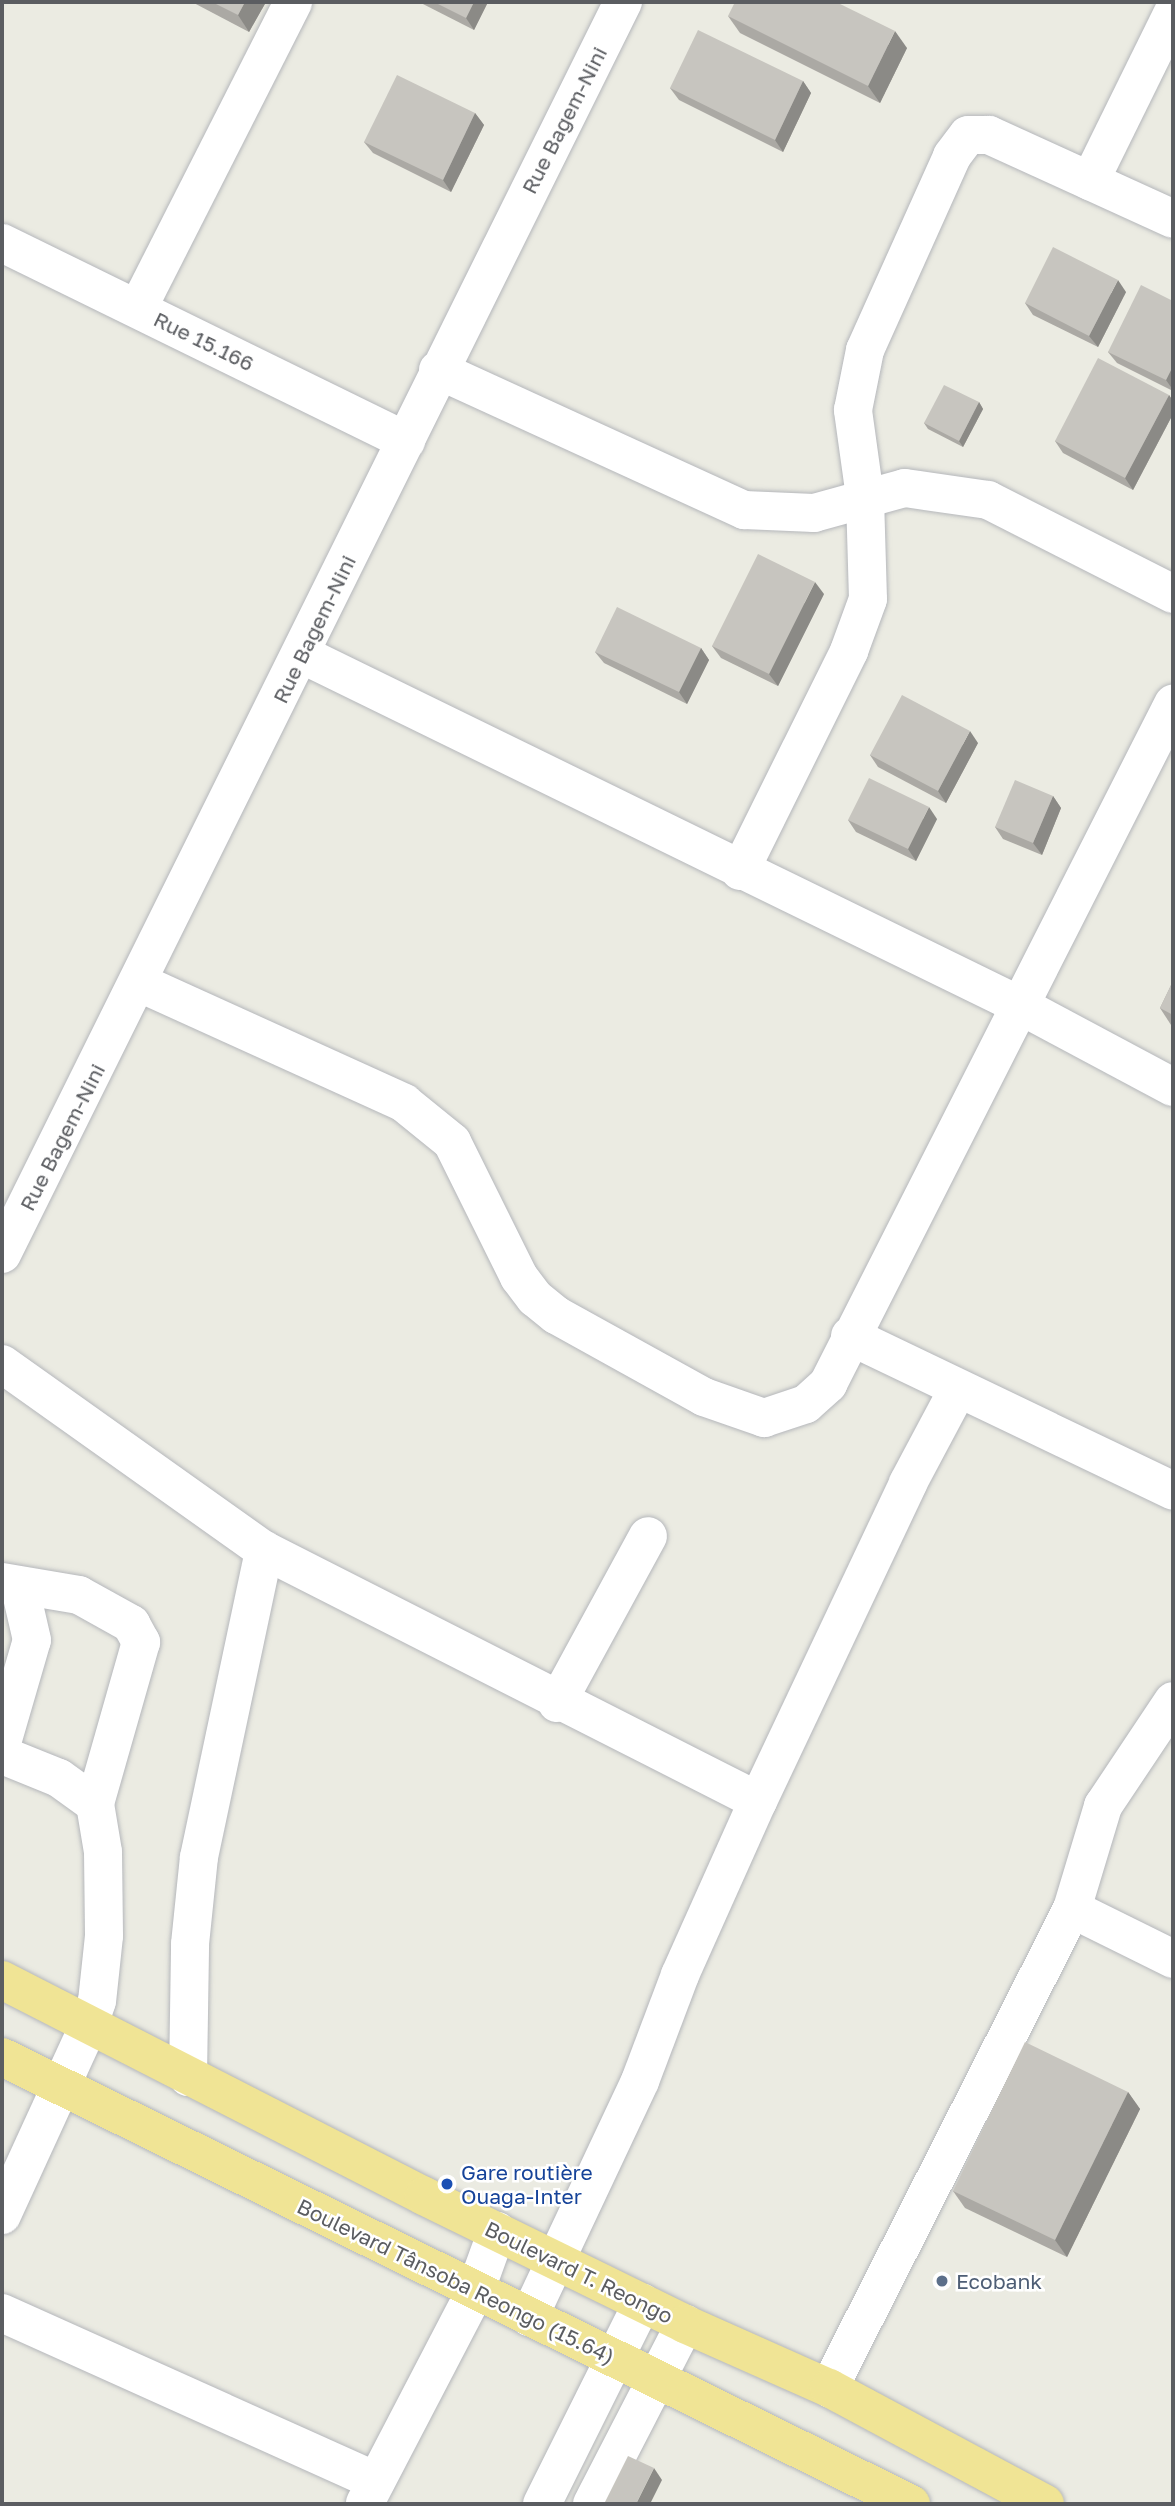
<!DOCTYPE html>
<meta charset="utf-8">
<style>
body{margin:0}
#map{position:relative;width:1175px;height:2506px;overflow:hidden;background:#ebebe2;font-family:"Golos Text",sans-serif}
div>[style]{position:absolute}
.roads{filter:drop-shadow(0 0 2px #b5b7bb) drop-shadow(0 0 2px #b5b7bb)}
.minor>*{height:38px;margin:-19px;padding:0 19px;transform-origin:19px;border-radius:19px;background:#fff}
.highway>*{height:38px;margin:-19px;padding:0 19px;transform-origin:19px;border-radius:19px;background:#f0e495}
.wall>*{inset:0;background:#aba9a4}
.shaded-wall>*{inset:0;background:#8b8a86}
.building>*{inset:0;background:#c7c5bf}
.dots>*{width:19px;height:19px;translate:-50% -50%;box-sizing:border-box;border:4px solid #fff;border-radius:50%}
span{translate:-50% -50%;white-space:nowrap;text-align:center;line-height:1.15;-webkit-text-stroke:5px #fff;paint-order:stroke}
.street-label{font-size:21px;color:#5b5d61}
.transit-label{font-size:21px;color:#164399}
.left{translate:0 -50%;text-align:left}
.service-label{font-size:21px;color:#4e5e75}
.frame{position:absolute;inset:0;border:4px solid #5b5d61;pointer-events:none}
</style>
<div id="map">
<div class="roads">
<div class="minor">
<i style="left:1090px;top:181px;width:188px;rotate:-63.8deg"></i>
<i style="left:2px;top:243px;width:450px;rotate:26.1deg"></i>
<i style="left:138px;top:308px;width:343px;rotate:-63.1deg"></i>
<i style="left:438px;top:370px;width:337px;rotate:24.6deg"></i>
<i style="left:744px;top:510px;width:70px;rotate:2.5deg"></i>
<i style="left:814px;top:513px;width:94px;rotate:-15.4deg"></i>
<i style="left:905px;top:488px;width:84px;rotate:8.2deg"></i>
<i style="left:988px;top:500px;width:208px;rotate:26.9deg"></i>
<i style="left:301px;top:654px;width:801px;rotate:26.05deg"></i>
<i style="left:1021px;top:1006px;width:172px;rotate:28.1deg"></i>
<i style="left:740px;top:871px;width:246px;rotate:-63.6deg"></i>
<i style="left:849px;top:651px;width:55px;rotate:-69.9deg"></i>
<i style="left:868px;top:599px;width:102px;rotate:-91.7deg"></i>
<i style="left:865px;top:497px;width:88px;rotate:-97.9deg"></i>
<i style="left:853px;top:410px;width:61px;rotate:-78.7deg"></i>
<i style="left:865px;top:350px;width:213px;rotate:-65.8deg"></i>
<i style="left:952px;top:156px;width:26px;rotate:-53deg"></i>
<i style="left:968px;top:135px;width:21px"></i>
<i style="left:989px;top:135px;width:202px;rotate:24.5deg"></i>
<i style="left:140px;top:983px;width:290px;rotate:24.4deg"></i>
<i style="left:404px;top:1103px;width:62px;rotate:39.1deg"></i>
<i style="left:452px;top:1142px;width:151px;rotate:63.6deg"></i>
<i style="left:519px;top:1277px;width:26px;rotate:53deg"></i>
<i style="left:535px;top:1298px;width:27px;rotate:39deg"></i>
<i style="left:556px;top:1315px;width:169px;rotate:29deg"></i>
<i style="left:704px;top:1397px;width:64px;rotate:19.3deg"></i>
<i style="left:764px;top:1418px;width:44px;rotate:-18.4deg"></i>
<i style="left:806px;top:1404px;width:30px;rotate:-42deg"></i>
<i style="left:828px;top:1384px;width:763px;rotate:-63.1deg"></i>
<i style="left:2px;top:1254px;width:1398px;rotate:-63.62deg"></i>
<i style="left:850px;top:1336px;width:358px;rotate:25.6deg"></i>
<i style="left:2px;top:1364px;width:321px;rotate:35.4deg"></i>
<i style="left:264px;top:1550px;width:554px;rotate:26.93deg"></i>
<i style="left:2px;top:1582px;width:78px;rotate:9.6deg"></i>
<i style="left:79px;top:1595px;width:60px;rotate:29.1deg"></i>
<i style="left:131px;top:1624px;width:21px;rotate:61deg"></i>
<i style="left:141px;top:1642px;width:168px;rotate:105.9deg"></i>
<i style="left:557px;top:1703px;width:190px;rotate:-61.4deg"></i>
<i style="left:2px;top:1743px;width:107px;rotate:-73.8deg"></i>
<i style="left:32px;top:1640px;width:53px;rotate:-103deg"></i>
<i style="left:2px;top:1755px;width:61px;rotate:22deg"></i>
<i style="left:59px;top:1778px;width:44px;rotate:35.8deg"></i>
<i style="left:95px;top:1804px;width:49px;rotate:80.5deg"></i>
<i style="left:103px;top:1852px;width:84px;rotate:89.3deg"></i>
<i style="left:104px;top:1936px;width:65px;rotate:96.1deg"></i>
<i style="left:97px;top:2001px;width:28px;rotate:109deg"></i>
<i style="left:88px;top:2027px;width:207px;rotate:114.6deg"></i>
<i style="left:1072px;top:1909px;width:113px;rotate:26.3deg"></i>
<i style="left:188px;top:2077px;width:133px;rotate:-89.1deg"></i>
<i style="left:190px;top:1944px;width:87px;rotate:-84.1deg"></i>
<i style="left:199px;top:1857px;width:314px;rotate:-78deg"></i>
<i style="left:2px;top:2313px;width:410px;rotate:24.2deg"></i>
<i style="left:529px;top:2317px;width:261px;rotate:-64.8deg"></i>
<i style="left:640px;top:2081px;width:113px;rotate:-69.3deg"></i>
<i style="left:680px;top:1975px;width:191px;rotate:-65.9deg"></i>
<i style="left:758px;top:1801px;width:352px;rotate:-64.7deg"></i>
<i style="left:908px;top:1483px;width:106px;rotate:-62deg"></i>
<i style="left:829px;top:2388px;width:537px;rotate:-63.1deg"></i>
<i style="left:1072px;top:1909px;width:108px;rotate:-73.2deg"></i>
<i style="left:1103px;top:1806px;width:126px;rotate:-56.3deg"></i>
<i style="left:365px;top:2503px;width:238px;rotate:-62.5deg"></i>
<i style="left:475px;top:2292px;width:65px;rotate:-70.2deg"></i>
<i style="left:542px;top:2504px;width:225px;rotate:-63.5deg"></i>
<i style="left:592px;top:2504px;width:203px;rotate:-62.7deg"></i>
</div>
<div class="highway">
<i style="left:2px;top:1980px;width:474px;rotate:27.1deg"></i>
<i style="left:424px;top:2196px;width:291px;rotate:26.1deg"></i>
<i style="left:685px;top:2324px;width:158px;rotate:24deg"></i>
<i style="left:829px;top:2388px;width:245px;rotate:28.2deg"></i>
<i style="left:2px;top:2057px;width:1013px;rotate:26.19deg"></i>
</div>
</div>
<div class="wall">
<i style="clip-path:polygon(192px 2px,266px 2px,249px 32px)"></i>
<i style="clip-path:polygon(419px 2px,488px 2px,474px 30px)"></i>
<i style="clip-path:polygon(728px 16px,907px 48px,880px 103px,740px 33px)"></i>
<i style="clip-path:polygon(803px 81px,811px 93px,783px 152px,679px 100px,670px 88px)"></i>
<i style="clip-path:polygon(475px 113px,484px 125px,451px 192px,373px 153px,364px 142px)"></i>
<i style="clip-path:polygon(1126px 292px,1098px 347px,1033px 315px,1025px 303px)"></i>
<i style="clip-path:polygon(1173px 301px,1173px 391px,1117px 363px,1108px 352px)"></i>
<i style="clip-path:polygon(1169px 395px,1173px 401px,1173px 414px,1133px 490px,1063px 453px,1055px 441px)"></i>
<i style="clip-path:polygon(979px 402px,983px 409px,963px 447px,928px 429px,924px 423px)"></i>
<i style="clip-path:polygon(824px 594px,778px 686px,721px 658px,712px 646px)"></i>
<i style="clip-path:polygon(701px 648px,709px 660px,687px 704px,604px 663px,595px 652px)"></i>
<i style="clip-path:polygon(978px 743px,946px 803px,878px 767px,870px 755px)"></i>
<i style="clip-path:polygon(1053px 796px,1061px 808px,1042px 855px,1003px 839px,995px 827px)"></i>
<i style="clip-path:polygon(937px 819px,916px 861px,856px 832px,848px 820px)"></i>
<i style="clip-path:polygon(1173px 981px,1173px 1026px,1171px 1025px,1160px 1008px)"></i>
<i style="clip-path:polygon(1128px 2092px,1140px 2109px,1067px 2257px,965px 2208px,953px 2191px)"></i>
</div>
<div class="shaded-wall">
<i style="clip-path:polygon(245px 2px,266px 2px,249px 32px,238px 15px)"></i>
<i style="clip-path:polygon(474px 2px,488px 2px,474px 30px,466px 18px)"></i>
<i style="clip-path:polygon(895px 31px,907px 48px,880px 103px,868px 86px)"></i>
<i style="clip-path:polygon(803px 81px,811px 93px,783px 152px,775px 140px)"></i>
<i style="clip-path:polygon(475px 113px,484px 125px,451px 192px,443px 180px)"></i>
<i style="clip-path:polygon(1118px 280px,1126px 292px,1098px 347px,1089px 336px)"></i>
<i style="clip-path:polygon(1173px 366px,1173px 390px,1166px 380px)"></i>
<i style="clip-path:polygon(1169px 395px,1173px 401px,1173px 414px,1133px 490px,1125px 478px)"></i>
<i style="clip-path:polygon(979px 402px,983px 409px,963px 447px,959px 441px)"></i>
<i style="clip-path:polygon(815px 582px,824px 594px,778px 686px,769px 674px)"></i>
<i style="clip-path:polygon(701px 648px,709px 660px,687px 704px,679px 692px)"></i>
<i style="clip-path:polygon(970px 731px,978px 743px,946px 803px,938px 791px)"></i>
<i style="clip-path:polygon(1053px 796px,1061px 808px,1042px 855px,1033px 843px)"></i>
<i style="clip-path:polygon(929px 807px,937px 819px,916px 861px,908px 849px)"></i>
<i style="clip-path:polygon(1128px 2092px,1140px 2109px,1067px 2257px,1055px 2240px)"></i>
<i style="clip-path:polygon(654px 2468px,662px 2480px,650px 2504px,636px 2504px)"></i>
</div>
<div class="building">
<i style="clip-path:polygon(212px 2px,245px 2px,238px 15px)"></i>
<i style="clip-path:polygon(434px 2px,474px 2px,466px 18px)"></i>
<i style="clip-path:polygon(735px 2px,836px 2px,895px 31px,868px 86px,728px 16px)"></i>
<i style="clip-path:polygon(698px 30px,803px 81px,775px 140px,670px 88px)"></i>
<i style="clip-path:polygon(397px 75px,475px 113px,443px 180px,364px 142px)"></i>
<i style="clip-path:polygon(1053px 247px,1118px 280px,1089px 336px,1025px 303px)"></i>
<i style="clip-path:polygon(1141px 285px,1173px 301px,1173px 366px,1166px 380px,1108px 352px)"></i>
<i style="clip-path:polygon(1098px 358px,1169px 395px,1125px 478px,1055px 441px)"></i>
<i style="clip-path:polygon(944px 385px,979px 402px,959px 441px,924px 423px)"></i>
<i style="clip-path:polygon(758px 554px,815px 582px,769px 674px,712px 646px)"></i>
<i style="clip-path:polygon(617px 607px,701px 648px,679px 692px,595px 652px)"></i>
<i style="clip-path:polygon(902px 695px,970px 731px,938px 791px,870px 755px)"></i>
<i style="clip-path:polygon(869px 778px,929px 807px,908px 849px,848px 820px)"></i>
<i style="clip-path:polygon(1015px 780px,1053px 796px,1033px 843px,995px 827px)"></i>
<i style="clip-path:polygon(1173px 981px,1173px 1015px,1160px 1008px)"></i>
<i style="clip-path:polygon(1025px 2042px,1128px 2092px,1055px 2240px,953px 2191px)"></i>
<i style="clip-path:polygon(628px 2456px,654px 2468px,636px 2504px,604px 2504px)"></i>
</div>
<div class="dots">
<i style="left:447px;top:2184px;background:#1a4fb4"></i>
<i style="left:942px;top:2281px;background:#5c6f8a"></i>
</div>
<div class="street-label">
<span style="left:564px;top:120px;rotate:-63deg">Rue Bagem-Nini</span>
<span style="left:204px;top:341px;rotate:26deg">Rue 15.166</span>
<span style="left:314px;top:629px;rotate:-64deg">Rue Bagem-Nini</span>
<span style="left:62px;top:1137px;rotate:-63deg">Rue Bagem-Nini</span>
<span style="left:579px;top:2272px;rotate:26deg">Boulevard T. Reongo</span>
<span style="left:456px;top:2281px;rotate:26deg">Boulevard Tânsoba Reongo (15.64)</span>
</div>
<div class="transit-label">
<span class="left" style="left:461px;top:2184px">Gare routière<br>Ouaga-Inter</span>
</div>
<div class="service-label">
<span class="left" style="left:956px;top:2281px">Ecobank</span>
</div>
<div class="frame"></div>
</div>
